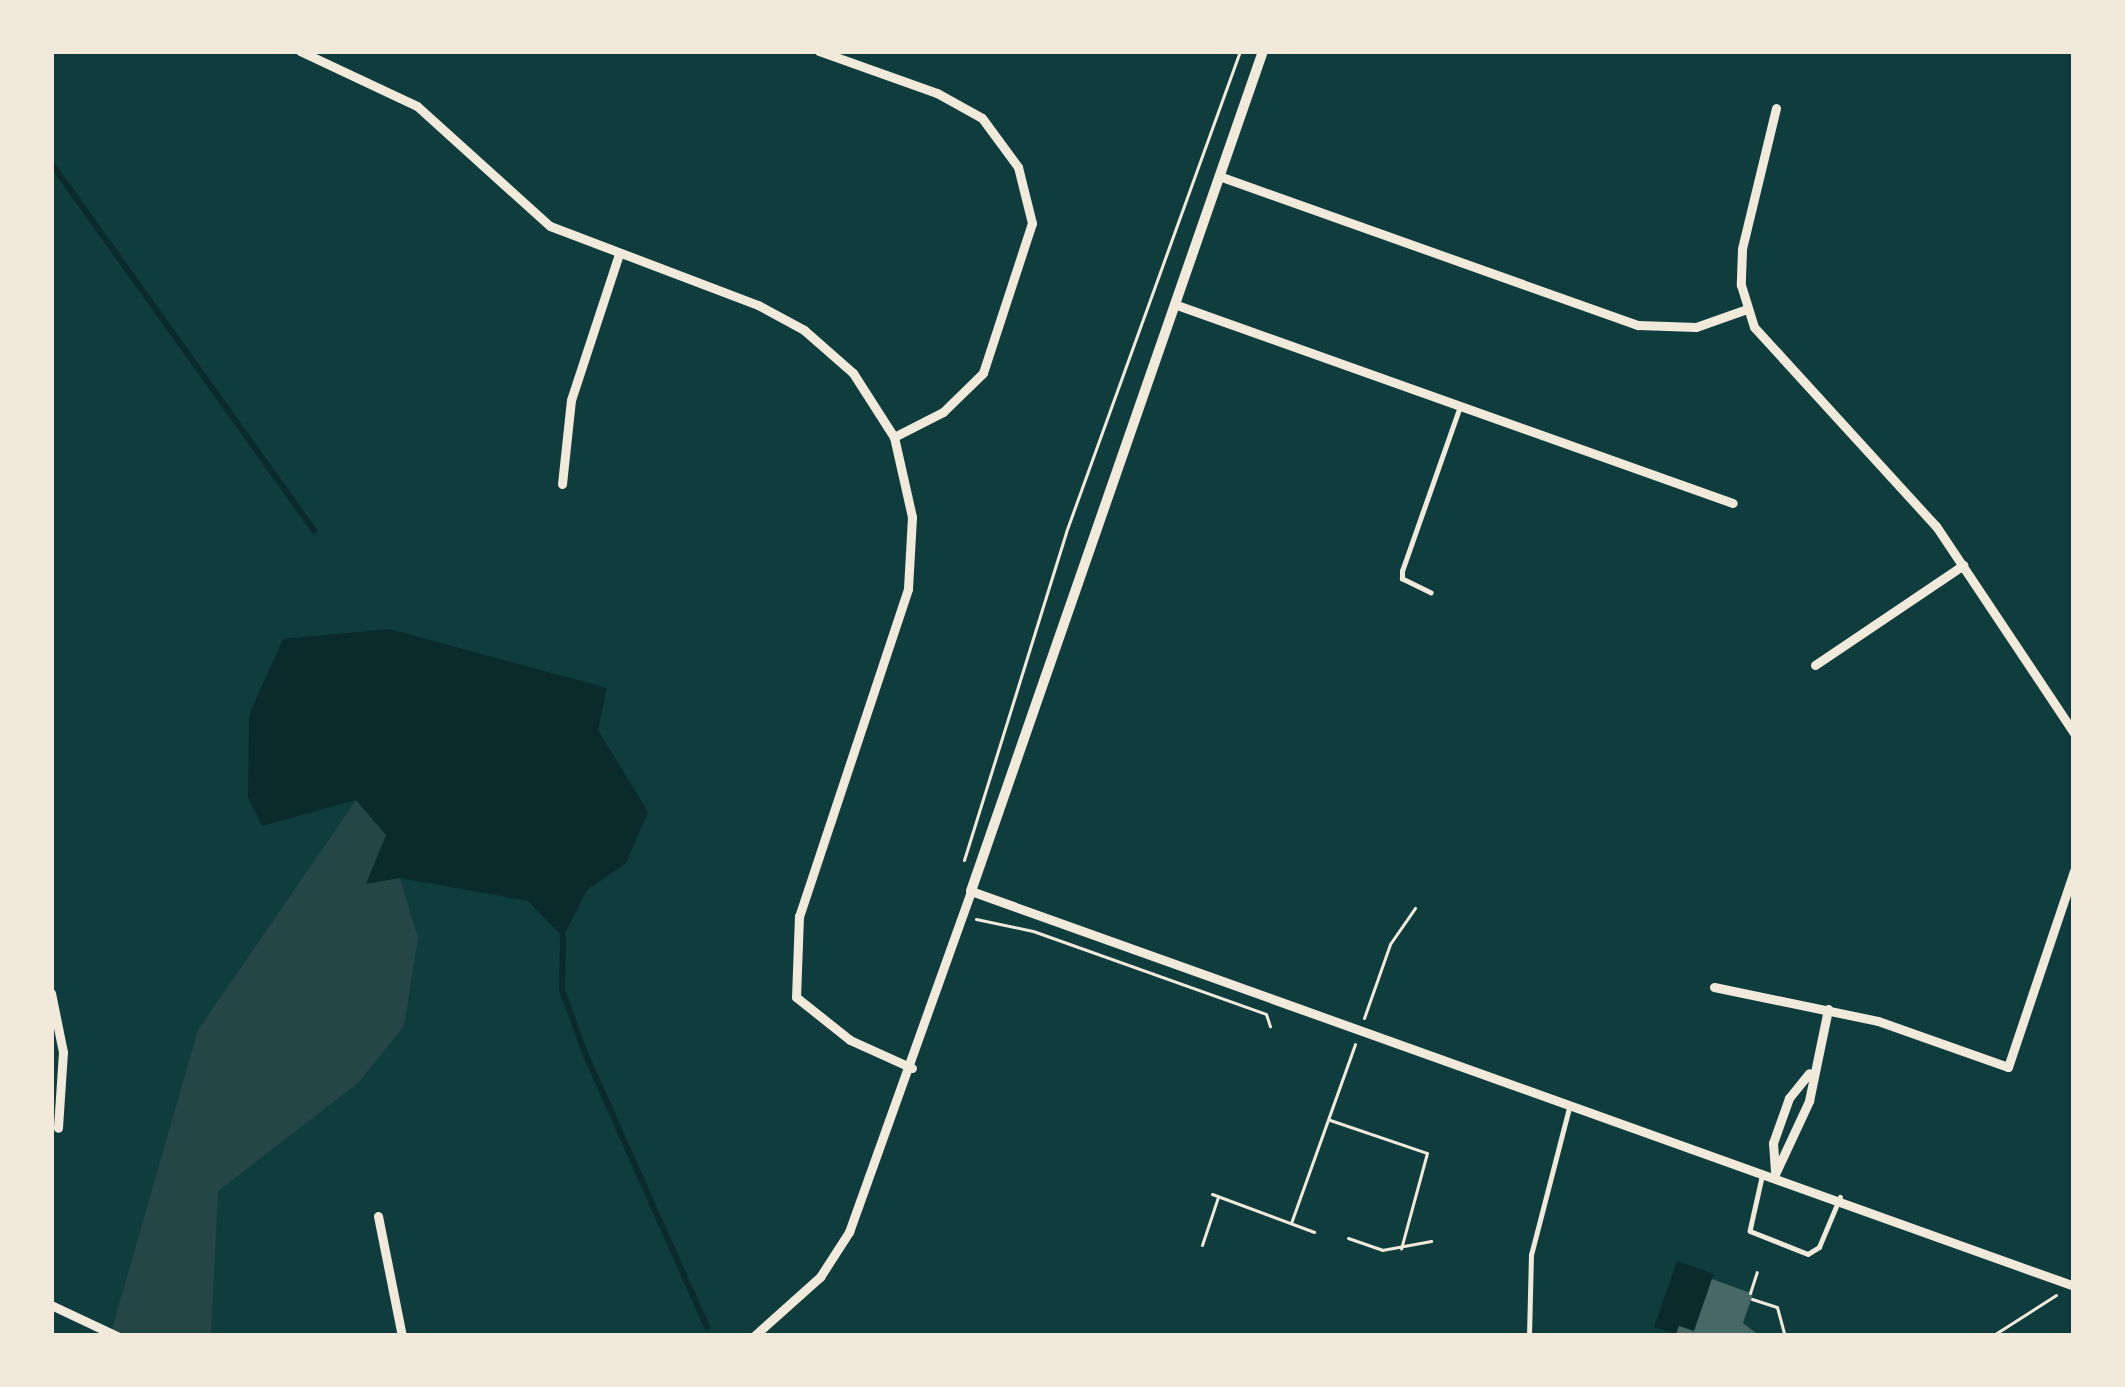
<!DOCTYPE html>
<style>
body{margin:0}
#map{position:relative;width:2125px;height:1387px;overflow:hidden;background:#0f3d3e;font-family:Cabin,sans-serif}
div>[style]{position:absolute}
.green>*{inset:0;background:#244646}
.water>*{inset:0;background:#0a2a2b}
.stream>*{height:6px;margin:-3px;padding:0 3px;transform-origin:3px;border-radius:3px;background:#0a2a2b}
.building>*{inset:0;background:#486865}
.path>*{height:3px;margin:-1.5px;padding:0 1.5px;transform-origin:1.5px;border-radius:1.5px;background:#f1e9da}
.service>*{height:4.5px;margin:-2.25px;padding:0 2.25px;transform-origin:2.25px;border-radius:2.25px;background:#f1e9da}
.minor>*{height:9px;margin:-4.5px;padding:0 4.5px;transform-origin:4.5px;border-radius:4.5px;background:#f1e9da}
.tertiary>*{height:10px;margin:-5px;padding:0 5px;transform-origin:5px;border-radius:5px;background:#f1e9da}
span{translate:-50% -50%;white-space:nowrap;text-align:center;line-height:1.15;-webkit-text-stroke:12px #f1e9da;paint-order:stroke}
.frame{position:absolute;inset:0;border:54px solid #f1e9da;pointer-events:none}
</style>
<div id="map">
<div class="green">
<i style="clip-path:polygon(356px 800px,387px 835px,367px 883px,400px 878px,418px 938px,404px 1026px,358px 1083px,218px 1191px,211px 1336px,110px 1336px,198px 1030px)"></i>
</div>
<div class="water">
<i style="clip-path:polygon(390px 629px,607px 688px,598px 730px,648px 812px,626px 863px,587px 890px,563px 937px,528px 901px,400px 878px,366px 884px,386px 835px,356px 800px,262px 826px,248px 797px,249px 715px,283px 639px)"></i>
<i style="clip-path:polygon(1677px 1261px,1714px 1274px,1694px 1331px,1676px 1334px,1654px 1327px)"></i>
</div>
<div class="stream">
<i style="left:51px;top:163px;width:452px;rotate:54.4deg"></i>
<i style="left:563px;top:937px;width:53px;rotate:91.1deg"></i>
<i style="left:562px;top:990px;width:67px;rotate:69.9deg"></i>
<i style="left:585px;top:1053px;width:300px;rotate:66deg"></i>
</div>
<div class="building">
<i style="clip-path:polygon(1712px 1279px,1753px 1294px,1743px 1323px,1760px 1336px,1675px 1336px,1679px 1326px,1694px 1331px)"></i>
</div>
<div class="path">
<i style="left:964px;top:860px;width:343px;rotate:-72.7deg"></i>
<i style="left:1066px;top:532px;width:512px;rotate:-70.11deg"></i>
<i style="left:976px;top:919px;width:58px;rotate:11.9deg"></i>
<i style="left:1033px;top:931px;width:247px;rotate:19.6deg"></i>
<i style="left:1266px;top:1014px;width:13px;rotate:72deg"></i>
<i style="left:1364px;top:1018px;width:78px;rotate:-70.6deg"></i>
<i style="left:1390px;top:944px;width:44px;rotate:-55.2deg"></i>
<i style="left:1330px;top:1120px;width:102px;rotate:18.8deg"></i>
<i style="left:1427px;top:1153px;width:99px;rotate:105.2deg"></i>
<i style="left:1212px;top:1194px;width:109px;rotate:20.4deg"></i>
<i style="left:1291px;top:1223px;width:190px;rotate:-70.3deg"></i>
<i style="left:1348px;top:1238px;width:36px;rotate:19deg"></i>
<i style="left:1382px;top:1250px;width:50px;rotate:-10.4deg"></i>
<i style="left:1202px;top:1245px;width:51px;rotate:-71.6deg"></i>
<i style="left:1750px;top:1293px;width:22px;rotate:-72deg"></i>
<i style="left:1752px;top:1299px;width:26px;rotate:18deg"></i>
<i style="left:1777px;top:1307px;width:30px;rotate:75deg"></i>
<i style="left:1992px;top:1336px;width:76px;rotate:-32.6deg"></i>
</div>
<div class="service">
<i style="left:1431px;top:593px;width:32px;rotate:-154deg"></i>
<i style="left:1402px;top:579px;width:8px;rotate:-90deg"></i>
<i style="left:1402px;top:571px;width:175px;rotate:-70.6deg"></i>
<i style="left:1763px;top:1173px;width:59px;rotate:102.6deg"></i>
<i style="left:1750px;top:1231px;width:62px;rotate:21.6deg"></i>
<i style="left:1808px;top:1254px;width:13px;rotate:-32deg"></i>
<i style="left:1819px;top:1247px;width:54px;rotate:-67.2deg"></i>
<i style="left:1529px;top:1336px;width:81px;rotate:-88.6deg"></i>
<i style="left:1531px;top:1255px;width:152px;rotate:-75.5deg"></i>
</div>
<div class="minor">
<i style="left:300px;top:51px;width:129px;rotate:25.2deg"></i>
<i style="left:417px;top:106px;width:179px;rotate:42.1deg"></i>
<i style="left:550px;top:226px;width:222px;rotate:20.8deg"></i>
<i style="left:758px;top:305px;width:52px;rotate:28.5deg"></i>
<i style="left:804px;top:330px;width:65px;rotate:41.3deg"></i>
<i style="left:853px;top:373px;width:76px;rotate:57.4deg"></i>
<i style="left:819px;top:51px;width:125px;rotate:19.6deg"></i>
<i style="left:937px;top:93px;width:51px;rotate:29.1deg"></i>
<i style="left:982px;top:118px;width:61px;rotate:53.7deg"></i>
<i style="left:1018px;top:167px;width:58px;rotate:76deg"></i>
<i style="left:1032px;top:223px;width:158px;rotate:108.1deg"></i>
<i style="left:983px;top:373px;width:56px;rotate:135.7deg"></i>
<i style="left:943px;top:412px;width:55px;rotate:153deg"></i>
<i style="left:894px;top:437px;width:82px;rotate:77.3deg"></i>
<i style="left:912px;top:517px;width:72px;rotate:93.2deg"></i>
<i style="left:908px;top:589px;width:345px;rotate:108.4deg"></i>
<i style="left:799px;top:916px;width:81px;rotate:92.1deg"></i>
<i style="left:796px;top:997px;width:69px;rotate:38.5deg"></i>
<i style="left:850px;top:1040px;width:68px;rotate:24.3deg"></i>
<i style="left:1776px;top:108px;width:145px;rotate:103.6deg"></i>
<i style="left:1742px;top:249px;width:36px;rotate:92deg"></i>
<i style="left:1741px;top:285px;width:44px;rotate:72.8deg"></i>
<i style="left:1754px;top:327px;width:270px;rotate:47.6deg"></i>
<i style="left:1936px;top:526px;width:249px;rotate:56.3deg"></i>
<i style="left:1219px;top:176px;width:445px;rotate:19.6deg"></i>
<i style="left:1638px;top:325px;width:58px;rotate:2deg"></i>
<i style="left:1696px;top:327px;width:54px;rotate:-19.4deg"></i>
<i style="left:1174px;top:304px;width:593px;rotate:19.6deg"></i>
<i style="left:562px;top:484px;width:84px;rotate:-83.9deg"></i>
<i style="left:571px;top:400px;width:154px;rotate:-71.8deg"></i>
<i style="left:1815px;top:665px;width:179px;rotate:-34deg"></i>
<i style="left:1714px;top:987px;width:167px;rotate:11.7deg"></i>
<i style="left:1878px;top:1021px;width:138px;rotate:19.5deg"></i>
<i style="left:2008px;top:1067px;width:207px;rotate:-71.4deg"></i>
<i style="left:51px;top:993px;width:60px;rotate:78.5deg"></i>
<i style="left:63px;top:1052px;width:76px;rotate:93.8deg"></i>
<i style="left:1775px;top:1171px;width:28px;rotate:-94deg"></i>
<i style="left:1773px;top:1143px;width:48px;rotate:-70.4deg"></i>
<i style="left:1789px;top:1098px;width:32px;rotate:-51deg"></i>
<i style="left:1775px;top:1174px;width:81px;rotate:-65deg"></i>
<i style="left:1809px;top:1101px;width:94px;rotate:-78.3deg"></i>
<i style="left:378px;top:1216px;width:122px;rotate:78.7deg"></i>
<i style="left:51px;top:1305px;width:73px;rotate:25.2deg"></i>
<i style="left:754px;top:1336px;width:89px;rotate:-41.8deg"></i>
<i style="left:820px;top:1277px;width:54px;rotate:-57.2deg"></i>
<i style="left:849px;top:1232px;width:362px;rotate:-70.3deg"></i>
<i style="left:971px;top:891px;width:1172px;rotate:19.7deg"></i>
</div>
<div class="tertiary">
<i style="left:971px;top:891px;width:889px;rotate:-70.83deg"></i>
</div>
<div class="frame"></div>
</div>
